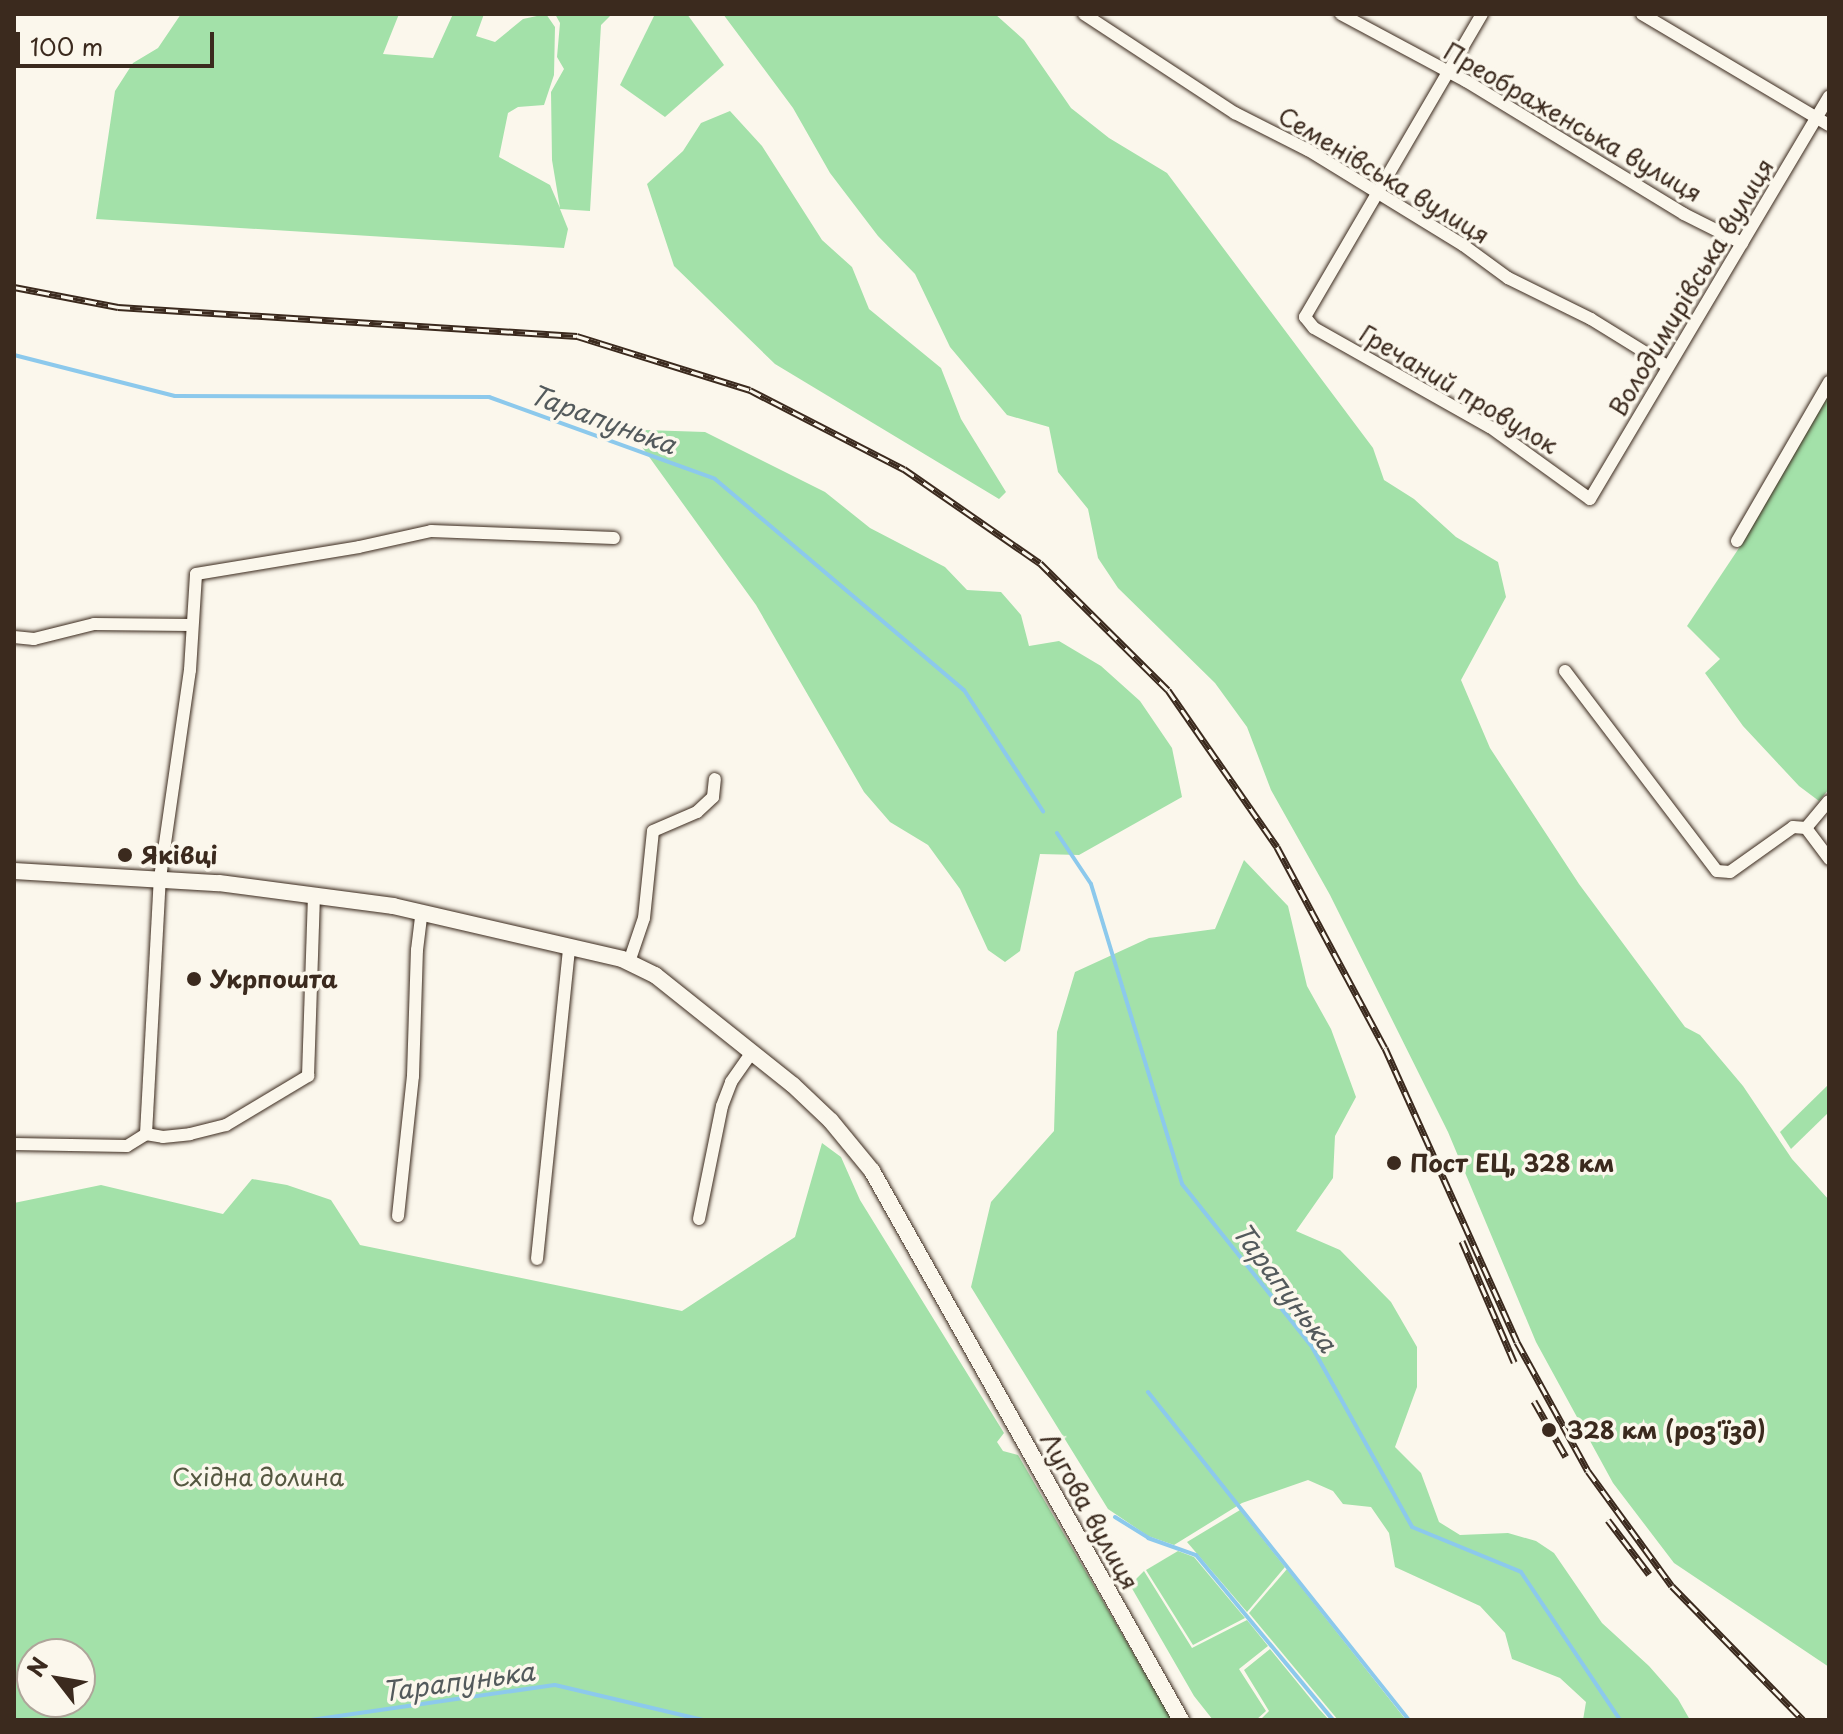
<!DOCTYPE html>
<meta charset="utf-8">
<style>
body{margin:0}
#map{position:relative;width:1843px;height:1734px;overflow:hidden;background:#fbf7ec;font-family:"Playpen Sans",sans-serif}
div>[style]{position:absolute}
.green>*{inset:0;background:#a3e1a9}
.stream>*{height:4px;margin:-2px;padding:0 2px;transform-origin:2px;border-radius:2px;background:#8cc9ec}
.roads{filter:drop-shadow(0 0 2px #3b2a1e) drop-shadow(0 0 2px #3b2a1e)}
.street>*{height:12px;margin:-6px;padding:0 6px;transform-origin:6px;border-radius:6px;background:#fbf7ec}
.secondary>*{height:16px;margin:-8px;padding:0 8px;transform-origin:8px;border-radius:8px;background:#fbf7ec}
.rail>*{height:7px;margin-top:-3.5px;transform-origin:0;background:repeating-linear-gradient(90deg,#fbf7ec 0 12px,#3b2a1e 0 24px);box-sizing:border-box;border-block:2px solid #3b2a1e}
.dots>*{width:22px;height:22px;translate:-50% -50%;box-sizing:border-box;border:4px solid #fbf7ec;border-radius:50%}
span{translate:-50% -50%;white-space:nowrap;text-align:center;line-height:1.15;-webkit-text-stroke:7px #fbf7ec;paint-order:stroke}
.street-label{font-size:24px;color:#3b2a1e}
.poi-label{font-size:24px;color:#3b2a1e;font-weight:700}
.left{translate:0 -50%;text-align:left}
.park-label{font-size:24px;color:#555841}
.water-label{font-size:26px;color:#535a5c;font-style:italic}
.frame{position:absolute;inset:0;border:16px solid #3b2a1e;pointer-events:none}
.north{position:absolute;left:16px;top:1638px;width:80px;height:80px;box-sizing:border-box;background:#fbf7ec;border:2px solid #aea59a;border-radius:50%;rotate:301deg;font-size:22px;font-weight:700;line-height:32px;text-align:center;color:#3b2a1e}
.north::after{content:'';display:block;margin:auto;width:28px;height:36px;background:#3b2a1e;clip-path:polygon(50% 0,100% 100%,50% 72%,0 100%)}
.scale{position:absolute;left:16px;top:32px;width:198px;height:36px;box-sizing:border-box;border:4px solid #3b2a1e;border-top:0;padding-left:10px;font-size:24px;line-height:28px;white-space:nowrap;color:#3b2a1e;-webkit-text-stroke:6px #fbf7ec;paint-order:stroke}
</style>
<div id="map">
<div class="green">
<i style="clip-path:polygon(181px 14px,399px 14px,383px 54px,433px 58px,453px 14px,484px 14px,476px 36px,495px 42px,523px 19px,546px 14px,555px 27px,554px 75px,544px 105px,518px 107px,508px 113px,499px 157px,550px 185px,560px 208px,552px 160px,551px 92px,564px 69px,557px 57px,560px 23px,555px 14px,612px 14px,601px 25px,590px 211px,560px 209px,568px 229px,564px 248px,96px 219px,115px 91px,133px 63px,158px 48px)"></i>
<i style="clip-path:polygon(655px 14px,687px 14px,724px 65px,665px 117px,620px 85px)"></i>
<i style="clip-path:polygon(723px 14px,995px 14px,1024px 40px,1071px 108px,1109px 138px,1167px 173px,1373px 448px,1384px 480px,1414px 499px,1456px 537px,1498px 562px,1506px 597px,1461px 680px,1490px 748px,1579px 884px,1685px 1027px,1700px 1035px,1743px 1086px,1792px 1159px,1829px 1200px,1829px 1667px,1674px 1563px,1613px 1483px,1536px 1342px,1448px 1132px,1330px 895px,1271px 790px,1247px 727px,1215px 683px,1118px 588px,1098px 558px,1088px 509px,1058px 472px,1049px 427px,1007px 415px,950px 347px,915px 274px,878px 236px,830px 173px,793px 108px)"></i>
<i style="clip-path:polygon(730px 111px,762px 146px,822px 240px,852px 267px,869px 309px,941px 368px,961px 419px,1006px 492px,999px 499px,775px 364px,674px 266px,647px 184px,683px 151px,701px 123px)"></i>
<i style="clip-path:polygon(1829px 393px,1829px 789px,1819px 801px,1799px 786px,1743px 726px,1705px 673px,1720px 659px,1687px 626px,1745px 539px)"></i>
<i style="clip-path:polygon(645px 430px,705px 432px,825px 492px,870px 528px,945px 567px,967px 590px,1001px 592px,1021px 615px,1029px 646px,1059px 641px,1101px 666px,1140px 701px,1172px 748px,1182px 797px,1079px 855px,1040px 854px,1020px 951px,1005px 962px,988px 950px,960px 889px,928px 845px,890px 822px,864px 792px,756px 605px,642px 447px)"></i>
<i style="clip-path:polygon(1244px 860px,1288px 906px,1307px 986px,1331px 1029px,1356px 1097px,1335px 1136px,1333px 1178px,1296px 1231px,1340px 1250px,1391px 1302px,1417px 1347px,1417px 1387px,1395px 1447px,1421px 1473px,1439px 1522px,1460px 1535px,1508px 1533px,1536px 1541px,1554px 1553px,1602px 1623px,1649px 1666px,1678px 1699px,1690px 1720px,1583px 1720px,1586px 1702px,1560px 1678px,1512px 1659px,1505px 1633px,1480px 1606px,1395px 1567px,1389px 1533px,1371px 1507px,1343px 1504px,1333px 1491px,1308px 1480px,1242px 1503px,1174px 1545px,1148px 1536px,1108px 1509px,971px 1287px,991px 1202px,1054px 1131px,1057px 1032px,1075px 972px,1149px 938px,1215px 929px)"></i>
<i style="clip-path:polygon(1829px 1084px,1829px 1112px,1791px 1149px,1780px 1132px)"></i>
<i style="clip-path:polygon(evenodd,822px 1143px,841px 1157px,860px 1200px,1004px 1433px,997px 1442px,1003px 1451px,1018px 1455px,1172px 1720px,14px 1720px,14px 1203px,101px 1185px,223px 1214px,252px 1179px,287px 1185px,331px 1200px,360px 1245px,682px 1311px,795px 1237px,822px 1143px,32px 1654px,80px 1654px,80px 1702px,32px 1702px,32px 1654px)"></i>
<i style="clip-path:polygon(1240px 1510px,1285px 1567px,1247px 1612px,1187px 1542px)"></i>
<i style="clip-path:polygon(1178px 1551px,1194px 1557px,1245px 1618px,1193px 1645px,1146px 1570px)"></i>
<i style="clip-path:polygon(1287px 1569px,1406px 1720px,1338px 1720px,1249px 1613px)"></i>
<i style="clip-path:polygon(1144px 1571px,1192px 1648px,1247px 1620px,1268px 1646px,1239px 1669px,1266px 1711px,1256px 1720px,1213px 1720px,1194px 1696px,1130px 1585px)"></i>
<i style="clip-path:polygon(1270px 1649px,1319px 1709px,1329px 1720px,1260px 1720px,1269px 1711px,1244px 1670px)"></i>
</div>
<div class="stream">
<i style="left:14px;top:355px;width:166px;rotate:14.3deg"></i>
<i style="left:175px;top:396px;width:314px;rotate:0.2deg"></i>
<i style="left:489px;top:397px;width:240px;rotate:19.9deg"></i>
<i style="left:715px;top:479px;width:326px;rotate:40.3deg"></i>
<i style="left:964px;top:690px;width:145px;rotate:56.9deg"></i>
<i style="left:1057px;top:833px;width:61px;rotate:56.3deg"></i>
<i style="left:1091px;top:884px;width:313px;rotate:73.1deg"></i>
<i style="left:1182px;top:1184px;width:208px;rotate:51.4deg"></i>
<i style="left:1312px;top:1347px;width:206px;rotate:60.9deg"></i>
<i style="left:1412px;top:1527px;width:118px;rotate:22.4deg"></i>
<i style="left:1521px;top:1572px;width:178px;rotate:56.2deg"></i>
<i style="left:1148px;top:1392px;width:419px;rotate:51.5deg"></i>
<i style="left:1115px;top:1517px;width:39px;rotate:32deg"></i>
<i style="left:1148px;top:1538px;width:51px;rotate:19.5deg"></i>
<i style="left:1196px;top:1555px;width:214px;rotate:50.3deg"></i>
<i style="left:311px;top:1720px;width:246px;rotate:-8.2deg"></i>
<i style="left:555px;top:1685px;width:152px;rotate:13.3deg"></i>
</div>
<div class="roads">
<div class="street">
<i style="left:1084px;top:14px;width:181px;rotate:33.3deg"></i>
<i style="left:1235px;top:113px;width:82px;rotate:26.9deg"></i>
<i style="left:1308px;top:150px;width:182px;rotate:31.5deg"></i>
<i style="left:1463px;top:245px;width:56px;rotate:36.3deg"></i>
<i style="left:1508px;top:278px;width:93px;rotate:26.3deg"></i>
<i style="left:1591px;top:319px;width:89px;rotate:31.7deg"></i>
<i style="left:1341px;top:14px;width:142px;rotate:28.2deg"></i>
<i style="left:1466px;top:81px;width:255px;rotate:31.4deg"></i>
<i style="left:1684px;top:214px;width:65px;rotate:26.6deg"></i>
<i style="left:1482px;top:14px;width:351px;rotate:120.3deg"></i>
<i style="left:1305px;top:317px;width:14px;rotate:51deg"></i>
<i style="left:1314px;top:328px;width:202px;rotate:29.4deg"></i>
<i style="left:1490px;top:427px;width:123px;rotate:35.8deg"></i>
<i style="left:1590px;top:499px;width:468px;rotate:-59.3deg"></i>
<i style="left:1642px;top:14px;width:217px;rotate:30.7deg"></i>
<i style="left:1737px;top:541px;width:184px;rotate:-59.9deg"></i>
<i style="left:14px;top:637px;width:20px;rotate:6deg"></i>
<i style="left:34px;top:639px;width:62px;rotate:-14deg"></i>
<i style="left:94px;top:624px;width:97px;rotate:0.6deg"></i>
<i style="left:1565px;top:671px;width:251px;rotate:52.8deg"></i>
<i style="left:1717px;top:871px;width:13px;rotate:4deg"></i>
<i style="left:1730px;top:872px;width:77px;rotate:-35.5deg"></i>
<i style="left:1793px;top:827px;width:13px;rotate:4deg"></i>
<i style="left:1806px;top:828px;width:39px;rotate:53deg"></i>
<i style="left:1806px;top:828px;width:35px;rotate:-50deg"></i>
<i style="left:629px;top:962px;width:46px;rotate:-71.2deg"></i>
<i style="left:644px;top:918px;width:87px;rotate:-84.1deg"></i>
<i style="left:653px;top:831px;width:48px;rotate:-23.4deg"></i>
<i style="left:697px;top:812px;width:22px;rotate:-43deg"></i>
<i style="left:713px;top:797px;width:18px;rotate:-84deg"></i>
<i style="left:146px;top:1134px;width:256px;rotate:-86.9deg"></i>
<i style="left:160px;top:878px;width:210px;rotate:-81.8deg"></i>
<i style="left:190px;top:670px;width:96px;rotate:-86.4deg"></i>
<i style="left:196px;top:574px;width:165px;rotate:-9.4deg"></i>
<i style="left:359px;top:547px;width:74px;rotate:-12.5deg"></i>
<i style="left:431px;top:531px;width:183px;rotate:2.2deg"></i>
<i style="left:14px;top:1144px;width:113px;rotate:1deg"></i>
<i style="left:127px;top:1146px;width:22px;rotate:-32deg"></i>
<i style="left:146px;top:1134px;width:17px;rotate:10deg"></i>
<i style="left:163px;top:1137px;width:27px;rotate:-6deg"></i>
<i style="left:190px;top:1134px;width:37px;rotate:-14deg"></i>
<i style="left:226px;top:1125px;width:96px;rotate:-30.9deg"></i>
<i style="left:308px;top:1076px;width:180px;rotate:-88.1deg"></i>
<i style="left:398px;top:1216px;width:141px;rotate:-83.9deg"></i>
<i style="left:413px;top:1076px;width:126px;rotate:-88.2deg"></i>
<i style="left:417px;top:950px;width:38px;rotate:-83deg"></i>
<i style="left:699px;top:1219px;width:115px;rotate:-78.5deg"></i>
<i style="left:722px;top:1106px;width:26px;rotate:-69deg"></i>
<i style="left:731px;top:1082px;width:37px;rotate:-55deg"></i>
<i style="left:537px;top:1259px;width:314px;rotate:-84.1deg"></i>
</div>
<div class="secondary">
<i style="left:14px;top:871px;width:205px;rotate:3.4deg"></i>
<i style="left:219px;top:883px;width:176px;rotate:7.5deg"></i>
<i style="left:393px;top:906px;width:235px;rotate:13deg"></i>
<i style="left:622px;top:959px;width:37px;rotate:26deg"></i>
<i style="left:655px;top:975px;width:176px;rotate:38.6deg"></i>
<i style="left:793px;top:1085px;width:52px;rotate:43.5deg"></i>
<i style="left:831px;top:1121px;width:65px;rotate:50.6deg"></i>
<i style="left:872px;top:1171px;width:630px;rotate:60.63deg"></i>
</div>
</div>
<div class="rail">
<i style="left:14px;top:287px;width:106px;rotate:10.9deg"></i>
<i style="left:118px;top:307px;width:460px;rotate:3.6deg"></i>
<i style="left:577px;top:336px;width:181px;rotate:17.3deg"></i>
<i style="left:750px;top:390px;width:173px;rotate:27.2deg"></i>
<i style="left:904px;top:469px;width:165px;rotate:34.7deg"></i>
<i style="left:1040px;top:563px;width:180px;rotate:44.8deg"></i>
<i style="left:1168px;top:690px;width:191px;rotate:55.2deg"></i>
<i style="left:1277px;top:847px;width:228px;rotate:61.8deg"></i>
<i style="left:1385px;top:1048px;width:322px;rotate:65.8deg"></i>
<i style="left:1517px;top:1342px;width:147px;rotate:61.2deg"></i>
<i style="left:1588px;top:1471px;width:142px;rotate:53.9deg"></i>
<i style="left:1672px;top:1586px;width:187px;rotate:45.6deg"></i>
<i style="left:1462px;top:1241px;width:132px;rotate:66.7deg"></i>
<i style="left:1534px;top:1401px;width:64px;rotate:60.3deg"></i>
<i style="left:1608px;top:1520px;width:68px;rotate:52.8deg"></i>
</div>
<div class="dots">
<i style="left:125px;top:855px;background:#3b2a1e"></i>
<i style="left:194px;top:979px;background:#3b2a1e"></i>
<i style="left:1394px;top:1163px;background:#3b2a1e"></i>
<i style="left:1549px;top:1430px;background:#3b2a1e"></i>
</div>
<div class="street-label">
<span style="left:1573px;top:122px;rotate:30deg">Преображенська вулиця</span>
<span style="left:1384px;top:175px;rotate:31deg">Семенівська вулиця</span>
<span style="left:1691px;top:287px;rotate:-59deg">Володимирівська вулиця</span>
<span style="left:1459px;top:389px;rotate:31deg">Гречаний провулок</span>
<span style="left:1090px;top:1511px;rotate:61deg">Лугова вулиця</span>
</div>
<div class="poi-label">
<span class="left" style="left:141px;top:855px">Яківці</span>
<span class="left" style="left:210px;top:979px">Укрпошта</span>
<span class="left" style="left:1410px;top:1163px">Пост ЕЦ, 328 км</span>
<span class="left" style="left:1567px;top:1430px">328 км (роз'їзд)</span>
</div>
<div class="park-label">
<span style="left:258px;top:1477px">Східна долина</span>
</div>
<div class="water-label">
<span style="left:603px;top:419px;rotate:20deg">Тарапунька</span>
<span style="left:1285px;top:1287px;rotate:53deg">Тарапунька</span>
<span style="left:458px;top:1681px;rotate:-8deg">Тарапунька</span>
</div>
<div class="frame"></div>
<div class="north">N</div>
<div class="scale">100 m</div>
</div>
